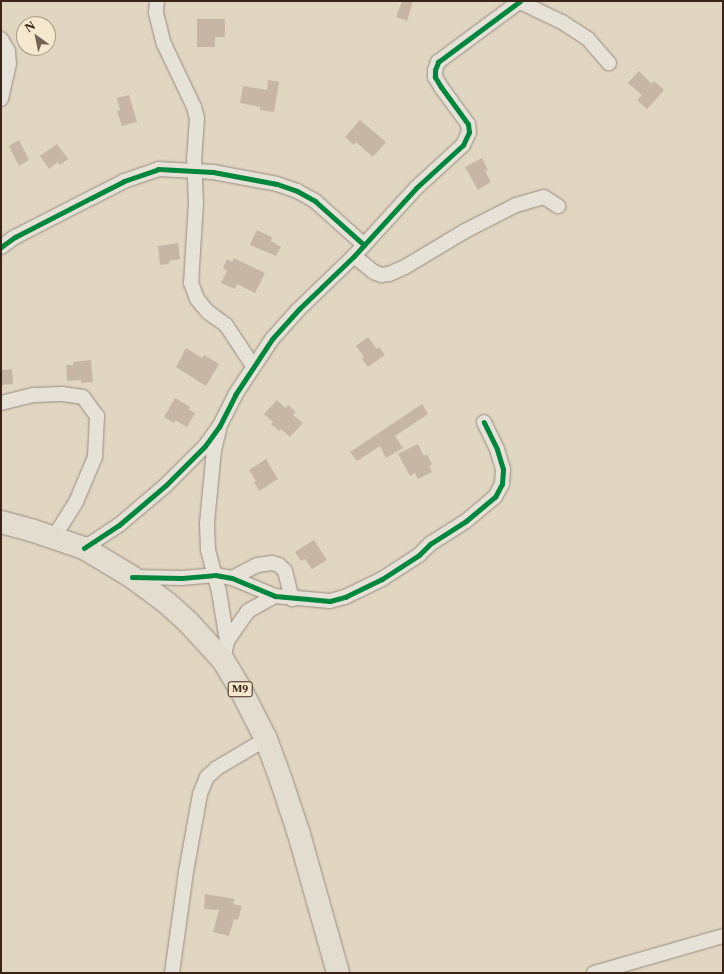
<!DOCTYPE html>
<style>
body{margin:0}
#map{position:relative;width:724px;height:974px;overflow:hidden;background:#e1d6c1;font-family:"Libre Caslon Text",serif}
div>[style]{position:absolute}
.building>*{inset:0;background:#c7b6a6}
.roads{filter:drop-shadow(0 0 1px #978d80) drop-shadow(0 0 1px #978d80)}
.minor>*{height:14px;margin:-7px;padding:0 7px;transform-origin:7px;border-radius:7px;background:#e7e2d7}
.primary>*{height:22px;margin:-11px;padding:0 11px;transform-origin:11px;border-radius:11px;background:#e3ddd0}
.cycleway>*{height:5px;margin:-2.5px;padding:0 2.5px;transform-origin:2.5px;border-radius:2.5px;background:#00873e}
span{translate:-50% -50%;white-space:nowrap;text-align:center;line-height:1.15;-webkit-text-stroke:3px #f5e8ce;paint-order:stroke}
.shield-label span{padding:1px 3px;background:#f5e8ce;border:1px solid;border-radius:3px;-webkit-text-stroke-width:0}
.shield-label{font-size:10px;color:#3a2417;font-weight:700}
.frame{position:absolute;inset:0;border:2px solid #3a2417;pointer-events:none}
.north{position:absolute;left:16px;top:16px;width:40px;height:40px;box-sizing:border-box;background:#f5e8ce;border:1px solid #aa9a85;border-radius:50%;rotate:327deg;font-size:11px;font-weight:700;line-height:16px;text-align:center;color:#3a2417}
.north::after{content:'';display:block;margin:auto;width:14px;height:18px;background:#746252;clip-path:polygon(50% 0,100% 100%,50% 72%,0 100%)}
</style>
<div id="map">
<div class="building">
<i style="clip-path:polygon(402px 1px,413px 1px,407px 21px,396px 17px)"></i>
<i style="clip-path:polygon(197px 19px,225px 19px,225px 37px,215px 37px,215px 47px,197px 47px)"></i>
<i style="clip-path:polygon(639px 71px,652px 84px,654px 81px,664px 90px,647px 109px,637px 100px,642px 95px,628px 83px)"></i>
<i style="clip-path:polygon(268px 80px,279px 82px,274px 112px,260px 110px,260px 107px,240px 103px,243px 86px,267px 90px)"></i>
<i style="clip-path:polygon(129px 95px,137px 122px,122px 126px,117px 111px,120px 110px,117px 98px)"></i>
<i style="clip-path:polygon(360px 120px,386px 142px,373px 157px,356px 142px,354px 145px,345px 137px)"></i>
<i style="clip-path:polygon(19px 140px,29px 160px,19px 166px,9px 146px)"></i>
<i style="clip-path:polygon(57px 144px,68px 159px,60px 165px,58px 162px,49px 169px,40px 156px)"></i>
<i style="clip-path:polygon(482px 158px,488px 170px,485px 171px,491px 182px,478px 190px,465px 167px)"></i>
<i style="clip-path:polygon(257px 230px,272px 237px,271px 241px,281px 247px,276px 256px,250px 245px)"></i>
<i style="clip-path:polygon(178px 243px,180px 259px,169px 261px,169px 264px,160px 265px,158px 246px)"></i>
<i style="clip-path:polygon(234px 258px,265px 273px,255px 293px,237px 284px,235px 289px,221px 283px,227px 271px,223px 268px,227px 259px,232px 262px)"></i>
<i style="clip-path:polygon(368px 337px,377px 349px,379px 347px,385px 355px,368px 367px,362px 359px,364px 357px,356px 346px)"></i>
<i style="clip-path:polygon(186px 348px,202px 358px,204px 355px,219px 364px,206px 386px,176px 367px)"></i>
<i style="clip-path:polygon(91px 360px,93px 382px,81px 383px,81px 380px,67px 381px,66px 365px,73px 365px,73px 362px)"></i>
<i style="clip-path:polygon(12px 369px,13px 384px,1px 385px,1px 370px)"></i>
<i style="clip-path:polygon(175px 398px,190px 407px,189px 410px,195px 413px,187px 427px,175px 420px,174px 423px,164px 417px)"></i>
<i style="clip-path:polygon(277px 400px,285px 408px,288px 405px,296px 412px,293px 415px,303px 423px,290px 437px,281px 429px,279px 431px,271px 424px,273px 422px,264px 414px)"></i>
<i style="clip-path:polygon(422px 404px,428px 414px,395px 436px,403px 448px,386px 458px,380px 446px,357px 461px,350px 452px)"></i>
<i style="clip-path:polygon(418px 444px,424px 456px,427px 454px,432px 464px,429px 466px,432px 472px,418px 479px,415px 473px,410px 476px,398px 454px)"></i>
<i style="clip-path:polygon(266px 459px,278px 479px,259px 491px,254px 482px,256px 481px,249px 470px)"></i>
<i style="clip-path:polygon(314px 540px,327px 560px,312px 569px,305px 559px,301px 561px,295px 552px)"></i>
<i style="clip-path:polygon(205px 894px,235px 899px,233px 904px,242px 906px,238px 920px,234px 919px,229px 936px,213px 932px,219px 910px,204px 909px)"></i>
</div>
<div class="roads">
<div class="minor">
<i style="left:157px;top:1px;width:12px;rotate:95deg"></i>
<i style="left:156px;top:13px;width:32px;rotate:76deg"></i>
<i style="left:164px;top:44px;width:70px;rotate:64.5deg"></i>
<i style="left:194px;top:107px;width:11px;rotate:75deg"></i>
<i style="left:197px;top:118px;width:39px;rotate:94deg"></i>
<i style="left:194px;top:157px;width:45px;rotate:87.5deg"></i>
<i style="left:196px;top:202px;width:81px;rotate:93.5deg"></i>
<i style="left:191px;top:283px;width:17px;rotate:69deg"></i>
<i style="left:197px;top:299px;width:17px;rotate:50deg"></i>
<i style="left:208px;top:312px;width:22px;rotate:36deg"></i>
<i style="left:226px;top:325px;width:49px;rotate:56.6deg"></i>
<i style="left:520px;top:2px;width:47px;rotate:25.5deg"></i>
<i style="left:562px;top:22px;width:31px;rotate:33deg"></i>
<i style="left:588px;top:39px;width:32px;rotate:49deg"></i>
<i style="left:1px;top:39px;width:14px;rotate:60deg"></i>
<i style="left:8px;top:51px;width:13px;rotate:86deg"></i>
<i style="left:9px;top:64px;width:36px;rotate:103deg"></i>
<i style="left:1px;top:247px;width:17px;rotate:-36deg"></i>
<i style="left:15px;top:237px;width:85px;rotate:-27.2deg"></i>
<i style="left:91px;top:198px;width:37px;rotate:-27deg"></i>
<i style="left:124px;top:181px;width:36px;rotate:-19deg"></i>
<i style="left:158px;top:169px;width:55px;rotate:3.1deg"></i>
<i style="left:213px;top:172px;width:65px;rotate:10.6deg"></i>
<i style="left:277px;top:184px;width:21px;rotate:19deg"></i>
<i style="left:297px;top:191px;width:21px;rotate:29deg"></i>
<i style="left:315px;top:201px;width:66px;rotate:41.9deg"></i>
<i style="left:354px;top:256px;width:26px;rotate:39deg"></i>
<i style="left:374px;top:272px;width:8px;rotate:23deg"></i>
<i style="left:381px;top:275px;width:8px;rotate:-7deg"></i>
<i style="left:389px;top:274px;width:17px;rotate:-24deg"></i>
<i style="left:405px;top:267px;width:70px;rotate:-31deg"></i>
<i style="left:465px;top:231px;width:57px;rotate:-27deg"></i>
<i style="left:516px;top:205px;width:29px;rotate:-16deg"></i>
<i style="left:544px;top:197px;width:17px;rotate:33deg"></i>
<i style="left:1px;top:403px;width:34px;rotate:-14deg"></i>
<i style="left:34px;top:395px;width:28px;rotate:-2deg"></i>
<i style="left:62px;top:394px;width:21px;rotate:8deg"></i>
<i style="left:83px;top:397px;width:24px;rotate:54deg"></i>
<i style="left:97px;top:416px;width:41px;rotate:92.8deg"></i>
<i style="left:95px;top:457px;width:49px;rotate:112.9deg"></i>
<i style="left:76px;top:502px;width:41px;rotate:122.2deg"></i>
<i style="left:219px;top:430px;width:21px;rotate:104deg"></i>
<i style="left:214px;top:450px;width:73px;rotate:95.5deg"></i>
<i style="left:207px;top:523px;width:27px;rotate:88deg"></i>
<i style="left:208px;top:550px;width:43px;rotate:75.3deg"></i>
<i style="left:219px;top:592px;width:50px;rotate:80.7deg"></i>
<i style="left:227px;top:641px;width:19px;rotate:102deg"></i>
<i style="left:84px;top:548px;width:42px;rotate:-33.3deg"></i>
<i style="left:119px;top:525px;width:62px;rotate:-40.4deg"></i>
<i style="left:166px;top:485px;width:55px;rotate:-45deg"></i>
<i style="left:205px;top:446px;width:24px;rotate:-54deg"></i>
<i style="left:219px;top:427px;width:36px;rotate:-63deg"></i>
<i style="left:235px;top:395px;width:67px;rotate:-56.5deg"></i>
<i style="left:272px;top:339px;width:40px;rotate:-48deg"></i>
<i style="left:299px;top:309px;width:76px;rotate:-43.9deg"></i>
<i style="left:354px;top:256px;width:92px;rotate:-47.6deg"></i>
<i style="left:416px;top:188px;width:64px;rotate:-42.5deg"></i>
<i style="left:463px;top:145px;width:14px;rotate:-65deg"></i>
<i style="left:469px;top:132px;width:8px;rotate:-97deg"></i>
<i style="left:468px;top:124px;width:46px;rotate:-126.1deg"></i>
<i style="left:441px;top:87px;width:12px;rotate:-121deg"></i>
<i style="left:435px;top:77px;width:7px;rotate:-90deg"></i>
<i style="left:435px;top:70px;width:9px;rotate:-69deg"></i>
<i style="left:438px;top:62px;width:102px;rotate:-36.6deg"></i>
<i style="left:133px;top:577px;width:49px;rotate:1.2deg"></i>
<i style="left:182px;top:578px;width:33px;rotate:-5deg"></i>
<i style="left:215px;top:575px;width:17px;rotate:10deg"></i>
<i style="left:232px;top:578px;width:47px;rotate:22.7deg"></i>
<i style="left:275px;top:596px;width:55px;rotate:5.2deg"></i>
<i style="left:330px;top:601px;width:16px;rotate:-15deg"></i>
<i style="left:345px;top:597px;width:41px;rotate:-25.9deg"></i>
<i style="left:382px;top:579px;width:44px;rotate:-33deg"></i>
<i style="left:419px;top:555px;width:16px;rotate:-45deg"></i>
<i style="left:430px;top:544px;width:43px;rotate:-32.6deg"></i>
<i style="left:466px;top:521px;width:38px;rotate:-40deg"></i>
<i style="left:495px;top:497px;width:15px;rotate:-62deg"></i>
<i style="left:502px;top:484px;width:15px;rotate:-86deg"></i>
<i style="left:503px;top:469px;width:21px;rotate:-107deg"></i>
<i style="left:497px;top:449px;width:30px;rotate:-116deg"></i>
<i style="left:232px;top:578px;width:29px;rotate:-27deg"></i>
<i style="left:258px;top:565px;width:14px;rotate:-8deg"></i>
<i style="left:272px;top:563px;width:7px;rotate:16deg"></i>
<i style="left:279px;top:565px;width:8px;rotate:45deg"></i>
<i style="left:285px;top:571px;width:29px;rotate:76deg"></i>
<i style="left:227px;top:641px;width:37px;rotate:-55deg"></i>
<i style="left:248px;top:611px;width:31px;rotate:-29deg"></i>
<i style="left:172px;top:973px;width:102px;rotate:-82.1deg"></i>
<i style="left:186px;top:872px;width:79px;rotate:-79.8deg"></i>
<i style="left:200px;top:794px;width:18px;rotate:-68deg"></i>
<i style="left:207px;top:777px;width:13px;rotate:-42deg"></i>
<i style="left:217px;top:768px;width:57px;rotate:-30.6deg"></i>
<i style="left:594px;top:973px;width:134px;rotate:-16deg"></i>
</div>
<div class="primary">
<i style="left:1px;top:522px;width:31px;rotate:15deg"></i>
<i style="left:31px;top:530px;width:56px;rotate:18.8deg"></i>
<i style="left:84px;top:548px;width:56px;rotate:31.1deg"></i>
<i style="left:132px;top:577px;width:44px;rotate:36.6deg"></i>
<i style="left:167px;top:603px;width:28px;rotate:42deg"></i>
<i style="left:188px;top:622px;width:52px;rotate:47.4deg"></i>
<i style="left:223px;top:660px;width:35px;rotate:59deg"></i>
<i style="left:241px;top:690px;width:55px;rotate:63deg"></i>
<i style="left:266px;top:739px;width:44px;rotate:69.9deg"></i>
<i style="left:281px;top:780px;width:57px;rotate:71.6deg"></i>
<i style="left:299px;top:834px;width:144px;rotate:74.3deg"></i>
</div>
</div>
<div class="cycleway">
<i style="left:1px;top:247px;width:17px;rotate:-36deg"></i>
<i style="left:15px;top:237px;width:85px;rotate:-27.2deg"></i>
<i style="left:91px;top:198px;width:37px;rotate:-27deg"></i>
<i style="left:124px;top:181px;width:36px;rotate:-19deg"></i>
<i style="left:158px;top:169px;width:55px;rotate:3.1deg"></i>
<i style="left:213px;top:172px;width:65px;rotate:10.6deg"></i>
<i style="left:277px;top:184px;width:21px;rotate:19deg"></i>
<i style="left:297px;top:191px;width:21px;rotate:29deg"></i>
<i style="left:315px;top:201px;width:66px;rotate:41.9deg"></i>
<i style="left:84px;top:548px;width:42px;rotate:-33.3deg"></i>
<i style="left:119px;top:525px;width:62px;rotate:-40.4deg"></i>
<i style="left:166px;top:485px;width:55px;rotate:-45deg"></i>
<i style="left:205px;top:446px;width:24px;rotate:-54deg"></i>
<i style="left:219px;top:427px;width:36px;rotate:-63deg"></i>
<i style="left:235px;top:395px;width:67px;rotate:-56.5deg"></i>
<i style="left:272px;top:339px;width:40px;rotate:-48deg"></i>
<i style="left:299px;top:309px;width:76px;rotate:-43.9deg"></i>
<i style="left:354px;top:256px;width:92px;rotate:-47.6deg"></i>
<i style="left:416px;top:188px;width:64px;rotate:-42.5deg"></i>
<i style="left:463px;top:145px;width:14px;rotate:-65deg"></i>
<i style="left:469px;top:132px;width:8px;rotate:-97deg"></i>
<i style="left:468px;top:124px;width:46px;rotate:-126.1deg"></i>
<i style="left:441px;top:87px;width:12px;rotate:-121deg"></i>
<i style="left:435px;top:77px;width:7px;rotate:-90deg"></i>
<i style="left:435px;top:70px;width:9px;rotate:-69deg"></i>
<i style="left:438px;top:62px;width:102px;rotate:-36.6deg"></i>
<i style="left:132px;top:577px;width:50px;rotate:1.1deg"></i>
<i style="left:182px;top:578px;width:33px;rotate:-5deg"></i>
<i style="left:215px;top:575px;width:17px;rotate:10deg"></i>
<i style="left:232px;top:578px;width:47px;rotate:22.7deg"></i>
<i style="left:275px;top:596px;width:55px;rotate:5.2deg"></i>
<i style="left:330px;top:601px;width:16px;rotate:-15deg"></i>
<i style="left:345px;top:597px;width:41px;rotate:-25.9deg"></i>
<i style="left:382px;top:579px;width:44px;rotate:-33deg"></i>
<i style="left:419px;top:555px;width:16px;rotate:-45deg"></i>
<i style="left:430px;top:544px;width:43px;rotate:-32.6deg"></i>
<i style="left:466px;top:521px;width:38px;rotate:-40deg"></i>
<i style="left:495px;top:497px;width:15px;rotate:-62deg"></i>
<i style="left:502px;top:484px;width:15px;rotate:-86deg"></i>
<i style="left:503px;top:469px;width:21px;rotate:-107deg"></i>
<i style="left:497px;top:449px;width:30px;rotate:-116deg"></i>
</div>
<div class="shield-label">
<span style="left:240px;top:689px">M9</span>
</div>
<div class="frame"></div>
<div class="north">N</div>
</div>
